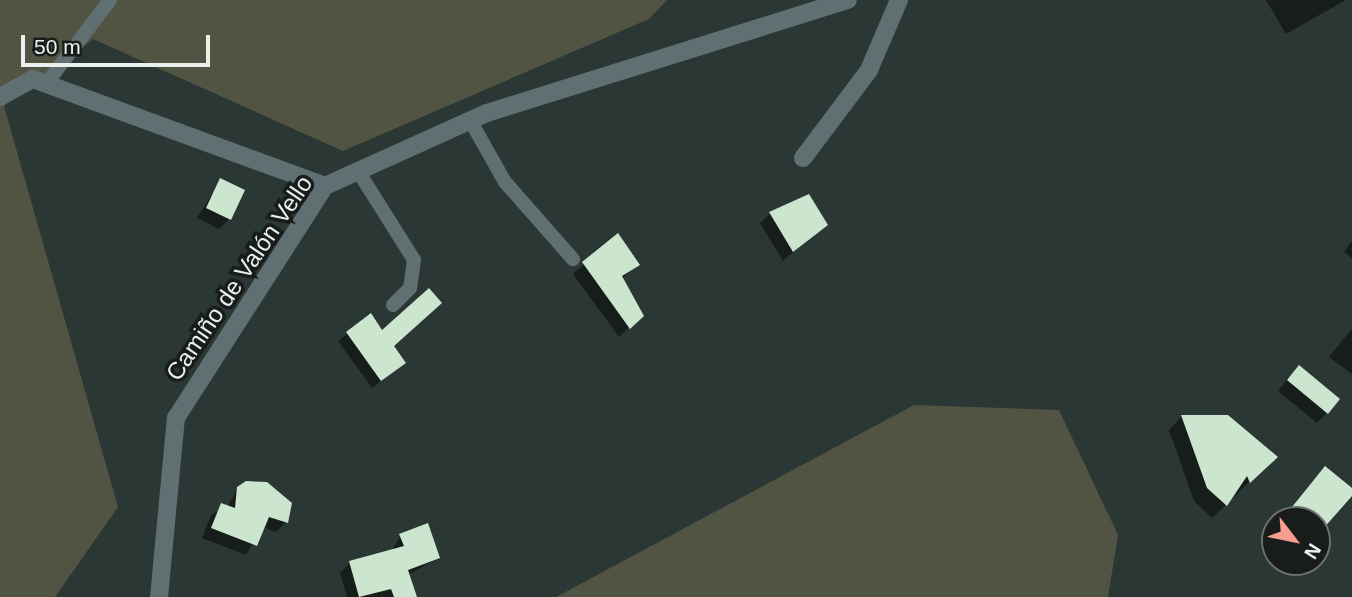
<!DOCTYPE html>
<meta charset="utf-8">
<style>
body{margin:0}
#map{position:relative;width:1352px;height:597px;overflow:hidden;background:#2b3734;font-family:Helvetica,sans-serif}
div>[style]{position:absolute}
.green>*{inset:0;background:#515443}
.shadow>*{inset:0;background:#0007}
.building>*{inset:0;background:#cce5ce}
.lane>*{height:14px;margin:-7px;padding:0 7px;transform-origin:7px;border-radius:7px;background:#606f71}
.street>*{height:18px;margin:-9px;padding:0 9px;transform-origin:9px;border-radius:9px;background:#606f71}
span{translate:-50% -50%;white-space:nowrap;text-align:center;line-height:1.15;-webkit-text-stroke:7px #181d1b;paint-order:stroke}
.street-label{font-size:24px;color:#e9f0ee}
.north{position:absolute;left:1261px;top:506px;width:70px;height:70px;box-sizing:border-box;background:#181d1b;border:2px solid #6c716f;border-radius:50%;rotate:122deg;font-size:19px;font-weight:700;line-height:28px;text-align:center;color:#e9f0ee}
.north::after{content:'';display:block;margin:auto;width:24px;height:32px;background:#f59d8f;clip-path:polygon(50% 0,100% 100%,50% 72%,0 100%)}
.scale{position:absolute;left:21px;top:35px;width:189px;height:32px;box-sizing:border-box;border:4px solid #e9f0ee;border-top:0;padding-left:9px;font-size:21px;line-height:24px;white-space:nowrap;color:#e9f0ee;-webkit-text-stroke:5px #181d1b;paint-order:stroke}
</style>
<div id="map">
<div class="green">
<i style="clip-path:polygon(0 0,667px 0,649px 19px,343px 151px,93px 39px,4px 106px,118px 507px,55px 597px,0 597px)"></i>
<i style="clip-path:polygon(914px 405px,1059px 410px,1118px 535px,1108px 597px,556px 597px)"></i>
</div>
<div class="shadow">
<i style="clip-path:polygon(1266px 0,1346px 0,1286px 34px)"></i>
<i style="clip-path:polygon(221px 180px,229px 219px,219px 229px,197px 218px)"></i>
<i style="clip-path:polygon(770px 214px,826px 225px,783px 261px,760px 223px)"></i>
<i style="clip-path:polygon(618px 235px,638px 265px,621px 279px,642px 315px,619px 337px,573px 274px)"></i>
<i style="clip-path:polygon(1352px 241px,1352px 258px,1344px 252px)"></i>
<i style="clip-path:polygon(370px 316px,404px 363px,372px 388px,338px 341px)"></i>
<i style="clip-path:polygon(1352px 329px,1352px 374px,1329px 357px)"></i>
<i style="clip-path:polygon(1289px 377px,1327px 413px,1317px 423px,1278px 391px)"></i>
<i style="clip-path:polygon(1181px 417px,1227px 417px,1275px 457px,1212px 518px,1194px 501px,1169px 430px)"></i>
<i style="clip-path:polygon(1315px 478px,1352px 491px,1317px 532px,1317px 520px,1284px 518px)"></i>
<i style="clip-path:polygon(238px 489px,290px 504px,286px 522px,276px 532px,263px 527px,246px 555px,202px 538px,211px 515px,227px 507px)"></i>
<i style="clip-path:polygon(400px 536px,438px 558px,408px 575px,415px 597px,347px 597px,340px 573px,350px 563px,392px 551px)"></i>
</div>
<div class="building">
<i style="clip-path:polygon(220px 178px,245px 190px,231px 220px,206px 208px)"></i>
<i style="clip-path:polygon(809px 194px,828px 225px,793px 252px,769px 212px)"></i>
<i style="clip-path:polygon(618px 233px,640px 265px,622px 276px,644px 316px,630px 329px,582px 262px)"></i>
<i style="clip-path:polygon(429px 288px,442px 303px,394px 346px,406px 363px,381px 381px,346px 332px,371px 313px,382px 330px)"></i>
<i style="clip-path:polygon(1299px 365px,1340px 399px,1328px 414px,1287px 380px)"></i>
<i style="clip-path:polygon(1181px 415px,1228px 415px,1278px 457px,1250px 483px,1247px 476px,1227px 506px,1207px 488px)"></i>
<i style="clip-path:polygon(1325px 466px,1352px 488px,1352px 496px,1322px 530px,1317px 520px,1292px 507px)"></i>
<i style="clip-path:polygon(246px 481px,267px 482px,292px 503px,288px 523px,269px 517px,257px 546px,211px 528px,221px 503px,235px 508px,237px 487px)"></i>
<i style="clip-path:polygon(428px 523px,440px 558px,408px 570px,417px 597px,394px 597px,391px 589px,359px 597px,349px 561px,404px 546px,399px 534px)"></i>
</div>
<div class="lane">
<i style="left:46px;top:84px;width:106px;rotate:-52.7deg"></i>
<i style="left:470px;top:120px;width:71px;rotate:60.6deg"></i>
<i style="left:505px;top:182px;width:103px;rotate:48.6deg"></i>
<i style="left:358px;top:171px;width:105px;rotate:57.8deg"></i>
<i style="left:414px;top:260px;width:28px;rotate:98deg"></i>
<i style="left:410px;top:288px;width:24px;rotate:135deg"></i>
</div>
<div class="street">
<i style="left:0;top:97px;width:38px;rotate:-29deg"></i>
<i style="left:33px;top:79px;width:311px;rotate:20.1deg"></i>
<i style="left:803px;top:158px;width:110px;rotate:-53.1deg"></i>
<i style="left:869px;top:70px;width:76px;rotate:-66.8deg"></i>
<i style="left:159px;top:597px;width:180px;rotate:-84.6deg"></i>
<i style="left:176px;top:418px;width:276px;rotate:-57.3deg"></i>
<i style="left:325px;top:186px;width:178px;rotate:-24.3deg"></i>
<i style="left:487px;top:113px;width:378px;rotate:-17.4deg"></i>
</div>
<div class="street-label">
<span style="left:239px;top:278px;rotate:-56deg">Camiño de Valón Vello</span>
</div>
<div class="north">N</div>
<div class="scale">50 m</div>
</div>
